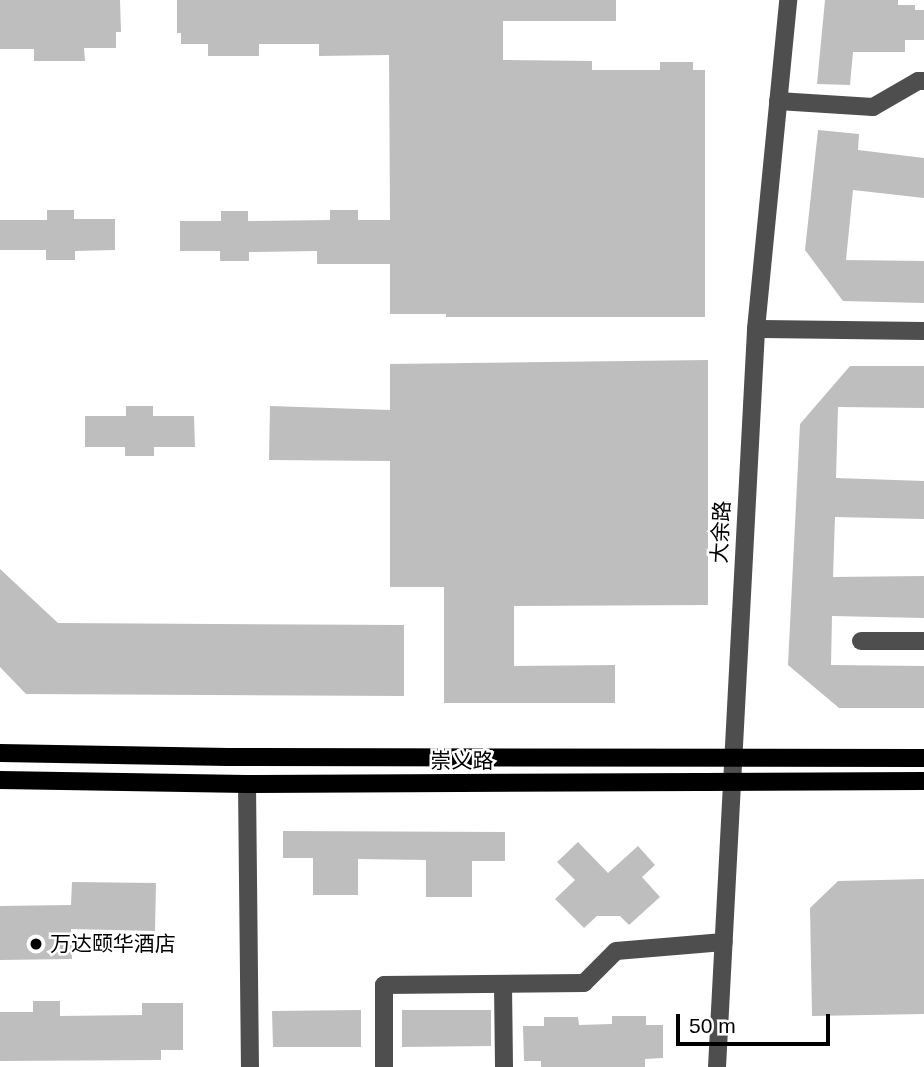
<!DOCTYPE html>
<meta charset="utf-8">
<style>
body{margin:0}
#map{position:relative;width:924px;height:1067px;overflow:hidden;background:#fff;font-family:Arial,"Noto Sans SC",sans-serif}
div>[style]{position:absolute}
.building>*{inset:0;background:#bebebe}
.minor>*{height:18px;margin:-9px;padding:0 9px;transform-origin:9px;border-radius:9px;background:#4e4e4e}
.major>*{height:18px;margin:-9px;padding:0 9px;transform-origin:9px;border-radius:9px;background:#000}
.dots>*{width:19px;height:19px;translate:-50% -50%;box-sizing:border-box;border:4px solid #fff;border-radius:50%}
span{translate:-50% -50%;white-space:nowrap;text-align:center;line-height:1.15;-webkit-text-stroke:5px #fff;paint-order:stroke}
.street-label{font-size:21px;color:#000}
.poi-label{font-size:21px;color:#000}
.left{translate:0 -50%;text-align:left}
.scale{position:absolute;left:676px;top:1014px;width:154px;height:32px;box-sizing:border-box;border:4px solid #000;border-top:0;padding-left:9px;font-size:21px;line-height:24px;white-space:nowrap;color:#000;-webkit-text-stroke:5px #fff;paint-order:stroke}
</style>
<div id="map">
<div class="building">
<i style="clip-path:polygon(0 0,120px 0,121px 32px,116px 32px,116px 48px,84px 48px,85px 61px,34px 61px,34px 49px,0 49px)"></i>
<i style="clip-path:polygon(177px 0,616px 0,616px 21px,503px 21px,503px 60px,592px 61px,592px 70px,660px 70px,660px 62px,693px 62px,693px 70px,705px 70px,705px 317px,446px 317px,446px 314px,390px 314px,390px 264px,317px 264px,317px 251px,249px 252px,249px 261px,220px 261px,220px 251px,180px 251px,180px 221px,221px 221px,221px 211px,248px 211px,248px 221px,330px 220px,330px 210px,358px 210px,358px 220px,390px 220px,389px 55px,319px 56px,319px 44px,259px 44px,259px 56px,208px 56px,208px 44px,181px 44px,181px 33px,177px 33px)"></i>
<i style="clip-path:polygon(825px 0,898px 0,898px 5px,915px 5px,915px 10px,924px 10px,924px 40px,905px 40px,905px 52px,853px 52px,850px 85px,817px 84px)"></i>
<i style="clip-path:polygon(818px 130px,859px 134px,858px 150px,924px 158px,924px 198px,853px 190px,846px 260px,924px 261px,924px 303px,843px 301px,805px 250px)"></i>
<i style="clip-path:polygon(47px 210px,74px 210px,74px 219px,115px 219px,115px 250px,75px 251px,75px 260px,46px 260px,46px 250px,0 250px,0 220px,47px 220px)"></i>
<i style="clip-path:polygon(708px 360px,708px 605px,514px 606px,514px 666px,615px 665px,615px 703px,444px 703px,444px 587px,390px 587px,390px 461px,269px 460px,270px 406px,390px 410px,390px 364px)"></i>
<i style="clip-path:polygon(850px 366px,924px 366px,924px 408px,838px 407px,836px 478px,924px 481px,924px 519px,835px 517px,833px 577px,924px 576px,924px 618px,832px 616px,831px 665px,924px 666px,924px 708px,839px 708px,788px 665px,800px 424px)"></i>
<i style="clip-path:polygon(126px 406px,153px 406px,153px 416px,194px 416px,195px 447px,154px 447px,154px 456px,125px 456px,125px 447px,85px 447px,85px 416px,126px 416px)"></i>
<i style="clip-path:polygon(0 569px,58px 623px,404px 625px,404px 696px,26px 694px,0 667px)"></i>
<i style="clip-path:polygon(283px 831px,505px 832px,505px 861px,472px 861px,472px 897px,426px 897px,426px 860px,358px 859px,358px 895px,313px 895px,313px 858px,283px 858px)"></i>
<i style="clip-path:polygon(578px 842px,608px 873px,638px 846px,655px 865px,642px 877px,660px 897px,629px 925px,620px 916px,597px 916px,584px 928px,555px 899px,575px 880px,557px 862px)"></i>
<i style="clip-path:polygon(924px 879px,924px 1014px,812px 1016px,810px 908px,838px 881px)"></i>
<i style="clip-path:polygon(72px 882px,156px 883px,155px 931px,71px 929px,72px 959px,0 960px,0 906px,71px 905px)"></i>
<i style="clip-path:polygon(33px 1001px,60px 1001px,60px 1016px,142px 1015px,142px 1003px,183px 1003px,183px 1050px,161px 1050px,161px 1060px,0 1061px,0 1012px,33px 1012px)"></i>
<i style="clip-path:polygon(361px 1010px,361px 1047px,273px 1047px,272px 1011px)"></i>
<i style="clip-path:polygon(402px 1010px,491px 1010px,491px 1046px,402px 1047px)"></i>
<i style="clip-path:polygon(612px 1016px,646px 1016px,646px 1025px,663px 1025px,663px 1058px,645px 1059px,645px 1067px,541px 1067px,541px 1061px,524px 1061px,523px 1026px,544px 1026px,544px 1017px,578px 1017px,579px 1025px,612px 1024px)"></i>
</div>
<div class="minor">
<i style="left:778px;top:101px;width:95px;rotate:3.6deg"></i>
<i style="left:873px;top:107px;width:52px;rotate:-30deg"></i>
<i style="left:918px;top:81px;width:6px"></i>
<i style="left:756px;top:329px;width:168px;rotate:0.7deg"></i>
<i style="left:861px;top:641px;width:63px"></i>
<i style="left:247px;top:784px;width:283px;rotate:89.4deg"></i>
<i style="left:503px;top:984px;width:83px;rotate:89.3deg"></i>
<i style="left:384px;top:1067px;width:82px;rotate:-90deg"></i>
<i style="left:384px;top:985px;width:200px;rotate:-0.6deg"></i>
<i style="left:584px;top:983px;width:45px;rotate:-45deg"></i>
<i style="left:616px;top:951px;width:108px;rotate:-4.8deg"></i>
<i style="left:717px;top:1067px;width:739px;rotate:-86.97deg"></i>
<i style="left:756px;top:329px;width:331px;rotate:-84.4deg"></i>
</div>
<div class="major">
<i style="left:0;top:753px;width:228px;rotate:1deg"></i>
<i style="left:228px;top:757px;width:696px;rotate:0.08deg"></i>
<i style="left:0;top:780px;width:247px;rotate:0.9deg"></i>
<i style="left:247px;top:784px;width:677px;rotate:-0.25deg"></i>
</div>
<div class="dots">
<i style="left:36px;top:944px;background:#000"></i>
</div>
<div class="street-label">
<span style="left:721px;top:532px;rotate:-87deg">大余路</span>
<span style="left:462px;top:761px">崇义路</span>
</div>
<div class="poi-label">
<span class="left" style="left:50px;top:944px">万达颐华酒店</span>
</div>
<div class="scale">50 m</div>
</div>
